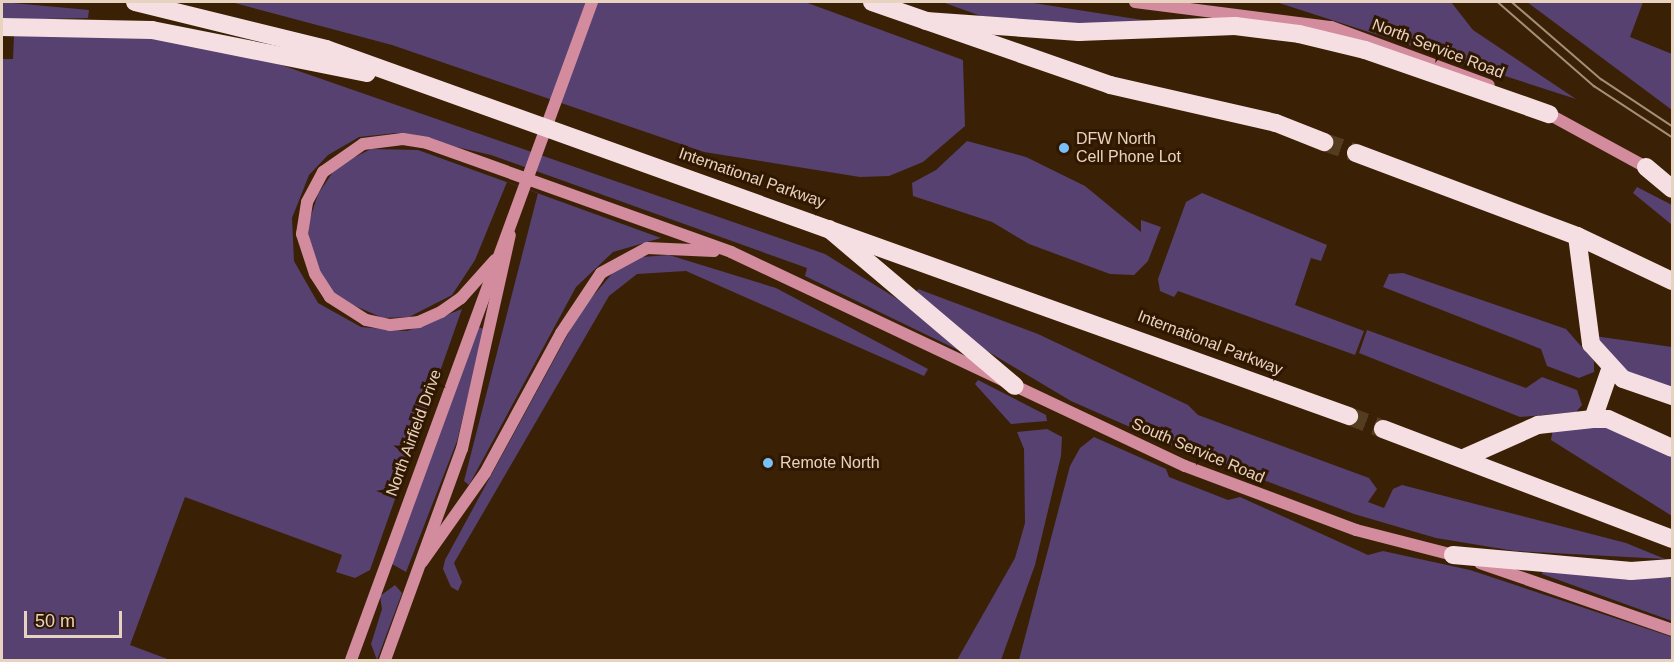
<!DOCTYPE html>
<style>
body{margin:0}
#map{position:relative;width:1674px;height:662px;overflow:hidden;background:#3a2105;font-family:Arial,sans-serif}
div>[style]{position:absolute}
.green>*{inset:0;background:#564170}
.motorway-tunnel>*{height:18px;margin-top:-9px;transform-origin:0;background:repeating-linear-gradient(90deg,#543c21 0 18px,transparent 0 27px)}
.secondary>*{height:12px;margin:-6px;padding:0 6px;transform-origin:6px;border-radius:6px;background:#d28c9d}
.motorway>*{height:18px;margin:-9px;padding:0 9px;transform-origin:9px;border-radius:9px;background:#f6dfe3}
.tram>*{height:1.5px;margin:-0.75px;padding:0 0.75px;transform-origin:0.75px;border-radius:0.75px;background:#a48e77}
.dots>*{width:16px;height:16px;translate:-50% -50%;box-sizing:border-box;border:3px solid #301700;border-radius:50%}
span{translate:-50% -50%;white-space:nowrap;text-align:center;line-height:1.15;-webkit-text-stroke:6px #301700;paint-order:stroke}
.street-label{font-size:16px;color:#e8d3c0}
.poi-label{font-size:16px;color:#e8d3c0}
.left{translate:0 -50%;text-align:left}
.frame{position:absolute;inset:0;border:3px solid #e8d3c0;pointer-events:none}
.scale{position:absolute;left:24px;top:611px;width:98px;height:27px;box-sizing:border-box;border:3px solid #e8d3c0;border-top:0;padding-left:8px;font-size:18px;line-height:21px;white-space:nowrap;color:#e8d3c0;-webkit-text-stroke:4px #301700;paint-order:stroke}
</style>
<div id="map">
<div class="green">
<i style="clip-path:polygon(2px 2px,89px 10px,88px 18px,2px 20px)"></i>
<i style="clip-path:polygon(231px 2px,805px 2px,963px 60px,965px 126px,923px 162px,889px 176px,860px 177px,704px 152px,392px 45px)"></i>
<i style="clip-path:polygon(942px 2px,1027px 2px,1149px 21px,1059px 25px,981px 16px)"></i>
<i style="clip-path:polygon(1276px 2px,1451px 2px,1473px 30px,1576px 99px)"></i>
<i style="clip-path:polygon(1527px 2px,1643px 2px,1630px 37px,1672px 54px,1672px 110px)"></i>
<i style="clip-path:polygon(117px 33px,250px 54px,825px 254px,899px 300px,960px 351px,805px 276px,807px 268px,491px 155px,396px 133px,359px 137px,328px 155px,309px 175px,292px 218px,294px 261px,318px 303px,361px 327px,407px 331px,462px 309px,370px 570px,355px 578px,336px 572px,342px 555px,185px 497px,130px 645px,170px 660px,2px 660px,2px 59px,13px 59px,14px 35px)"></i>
<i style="clip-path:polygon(967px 141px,1026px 157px,1085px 186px,1141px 232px,1141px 220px,1161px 227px,1148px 261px,1134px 275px,1110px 274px,1029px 244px,992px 222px,913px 196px,912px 183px,936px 170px)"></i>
<i style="clip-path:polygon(371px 149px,418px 150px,661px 238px,613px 252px,576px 287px,469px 485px,464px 481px,538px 193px,507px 182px,475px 260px,452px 295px,409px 317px,383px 318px,339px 299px,327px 286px,309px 247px,308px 225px,318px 194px,337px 166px)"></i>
<i style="clip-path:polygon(1637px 187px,1672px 205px,1672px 225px,1633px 193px)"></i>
<i style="clip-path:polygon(1202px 193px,1327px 245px,1321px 261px,1311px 258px,1295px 305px,1364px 331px,1355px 355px,1178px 291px,1174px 297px,1160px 291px,1158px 279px,1186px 202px)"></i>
<i style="clip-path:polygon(669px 255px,776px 288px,928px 369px,924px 376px,686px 271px,637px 274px,609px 296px,454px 563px,462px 582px,458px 591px,451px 587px,443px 569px,445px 560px,581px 310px,616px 269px,642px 257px)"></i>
<i style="clip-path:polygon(1403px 273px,1566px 329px,1594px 361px,1594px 372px,1579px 378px,1547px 366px,1541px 349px,1383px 287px,1389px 274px)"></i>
<i style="clip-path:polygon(918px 289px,1038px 334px,1188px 405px,1198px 415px,1369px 478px,1377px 489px,1368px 502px,1384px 508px,1393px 489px,1402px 485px,1626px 543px,1665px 559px,1515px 551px,1436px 538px,1354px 514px,1173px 446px,1071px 401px,977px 345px,915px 295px)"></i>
<i style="clip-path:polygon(478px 327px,484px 329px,457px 441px,406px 572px,392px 564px)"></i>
<i style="clip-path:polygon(1367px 330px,1526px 388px,1542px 377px,1577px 390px,1582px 405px,1576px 412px,1520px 417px,1359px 353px)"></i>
<i style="clip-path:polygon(1594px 336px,1672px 347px,1672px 388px,1618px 368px)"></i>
<i style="clip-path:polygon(978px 380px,1046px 415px,1047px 421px,1011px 424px,975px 384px)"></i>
<i style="clip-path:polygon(1596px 423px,1672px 453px,1672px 516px,1551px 440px,1553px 429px)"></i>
<i style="clip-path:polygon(1047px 429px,1062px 437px,1061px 456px,1035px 565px,1001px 660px,957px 660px,1015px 558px,1025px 523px,1024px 449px,1017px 432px)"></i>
<i style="clip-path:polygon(1094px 437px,1166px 469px,1169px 477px,1228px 500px,1240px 497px,1368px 555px,1383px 551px,1470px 570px,1672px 637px,1672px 660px,1019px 660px,1070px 466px,1080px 448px)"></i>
<i style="clip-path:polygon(1543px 570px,1672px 578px,1672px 621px,1542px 574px)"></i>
<i style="clip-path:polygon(395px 585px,402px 593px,377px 660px,371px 644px,382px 609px,380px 596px)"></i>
</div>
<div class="motorway-tunnel">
<i style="left:1324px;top:142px;width:34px;rotate:19deg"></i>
<i style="left:1349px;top:416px;width:36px;rotate:21deg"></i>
</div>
<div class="secondary">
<i style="left:1135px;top:2px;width:198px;rotate:7.3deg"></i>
<i style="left:1331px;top:27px;width:168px;rotate:20.2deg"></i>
<i style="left:1543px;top:111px;width:123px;rotate:28.6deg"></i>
<i style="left:495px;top:260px;width:51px;rotate:131.8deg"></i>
<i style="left:461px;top:298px;width:24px;rotate:145deg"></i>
<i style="left:441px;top:312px;width:24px;rotate:156deg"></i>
<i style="left:419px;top:322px;width:29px;rotate:174deg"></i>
<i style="left:390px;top:325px;width:25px;rotate:-168deg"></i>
<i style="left:366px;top:320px;width:43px;rotate:-147.4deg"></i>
<i style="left:330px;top:297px;width:27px;rotate:-123deg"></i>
<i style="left:315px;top:274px;width:42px;rotate:-108deg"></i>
<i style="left:302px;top:234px;width:32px;rotate:-81deg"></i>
<i style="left:307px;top:202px;width:34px;rotate:-62deg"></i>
<i style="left:323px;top:172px;width:49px;rotate:-35deg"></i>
<i style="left:363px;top:144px;width:40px;rotate:-7.1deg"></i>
<i style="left:403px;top:139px;width:24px;rotate:9deg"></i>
<i style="left:427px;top:143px;width:323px;rotate:19.7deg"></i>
<i style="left:731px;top:252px;width:502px;rotate:25.24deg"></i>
<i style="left:1185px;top:466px;width:183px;rotate:20.5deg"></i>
<i style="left:1356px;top:530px;width:108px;rotate:14.4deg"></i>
<i style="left:422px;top:562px;width:109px;rotate:-54.7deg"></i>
<i style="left:485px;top:473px;width:159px;rotate:-61.5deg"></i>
<i style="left:561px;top:333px;width:72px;rotate:-56.3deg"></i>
<i style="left:601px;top:273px;width:52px;rotate:-28.5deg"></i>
<i style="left:647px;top:248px;width:67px;rotate:2.6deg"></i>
<i style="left:1480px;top:563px;width:203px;rotate:19.2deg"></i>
<i style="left:351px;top:660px;width:701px;rotate:-69.88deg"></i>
<i style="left:385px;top:660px;width:225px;rotate:-70deg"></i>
<i style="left:462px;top:449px;width:219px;rotate:-77.4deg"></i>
</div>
<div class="motorway">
<i style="left:135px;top:2px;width:197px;rotate:13.8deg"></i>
<i style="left:326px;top:49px;width:1087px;rotate:19.74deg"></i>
<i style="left:872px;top:2px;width:252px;rotate:19.2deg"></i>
<i style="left:1110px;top:85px;width:170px;rotate:12.9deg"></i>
<i style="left:1276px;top:123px;width:52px;rotate:21.6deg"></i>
<i style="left:926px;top:21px;width:153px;rotate:4.1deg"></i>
<i style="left:1079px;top:32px;width:156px;rotate:-2.2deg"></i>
<i style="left:1235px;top:26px;width:64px;rotate:7.1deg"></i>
<i style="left:1299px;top:34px;width:68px;rotate:13.6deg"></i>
<i style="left:1365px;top:50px;width:195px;rotate:19.2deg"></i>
<i style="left:2px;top:27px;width:150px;rotate:1.1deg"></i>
<i style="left:152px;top:30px;width:219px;rotate:11.3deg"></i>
<i style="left:1356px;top:153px;width:236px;rotate:20.6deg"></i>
<i style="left:1577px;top:236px;width:105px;rotate:25.3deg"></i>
<i style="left:1646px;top:167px;width:34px;rotate:40deg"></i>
<i style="left:829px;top:229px;width:243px;rotate:40.2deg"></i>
<i style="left:1577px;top:236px;width:109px;rotate:82.6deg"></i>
<i style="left:1591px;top:344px;width:47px;rotate:47.6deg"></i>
<i style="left:1623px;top:379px;width:52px;rotate:19.1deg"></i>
<i style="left:1593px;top:419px;width:55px;rotate:-70.9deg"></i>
<i style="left:1383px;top:429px;width:309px;rotate:20.8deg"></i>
<i style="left:1466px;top:457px;width:79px;rotate:-24deg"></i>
<i style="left:1538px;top:425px;width:55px;rotate:-6.2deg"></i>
<i style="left:1593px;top:419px;width:15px"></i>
<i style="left:1608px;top:419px;width:70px;rotate:24.4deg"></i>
<i style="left:1453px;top:555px;width:179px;rotate:5.1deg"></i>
<i style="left:1631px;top:571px;width:41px;rotate:-4.2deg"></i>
</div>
<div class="tram">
<i style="left:1498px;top:2px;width:128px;rotate:41.2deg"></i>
<i style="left:1594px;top:86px;width:93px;rotate:33.2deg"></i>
<i style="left:1512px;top:2px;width:118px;rotate:40.9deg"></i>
<i style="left:1601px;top:79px;width:85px;rotate:33.5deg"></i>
</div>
<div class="dots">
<i style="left:1064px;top:148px;background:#79bff8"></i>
<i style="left:768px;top:463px;background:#79bff8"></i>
</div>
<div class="street-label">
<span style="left:1438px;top:49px;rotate:21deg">North Service Road</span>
<span style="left:752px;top:178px;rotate:19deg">International Parkway</span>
<span style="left:1210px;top:343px;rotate:21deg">International Parkway</span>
<span style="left:414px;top:433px;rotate:-70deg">North Airfield Drive</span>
<span style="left:1198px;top:451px;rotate:23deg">South Service Road</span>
</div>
<div class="poi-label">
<span class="left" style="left:1076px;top:148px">DFW North<br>Cell Phone Lot</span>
<span class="left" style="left:780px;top:463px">Remote North</span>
</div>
<div class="frame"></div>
<div class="scale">50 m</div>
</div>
